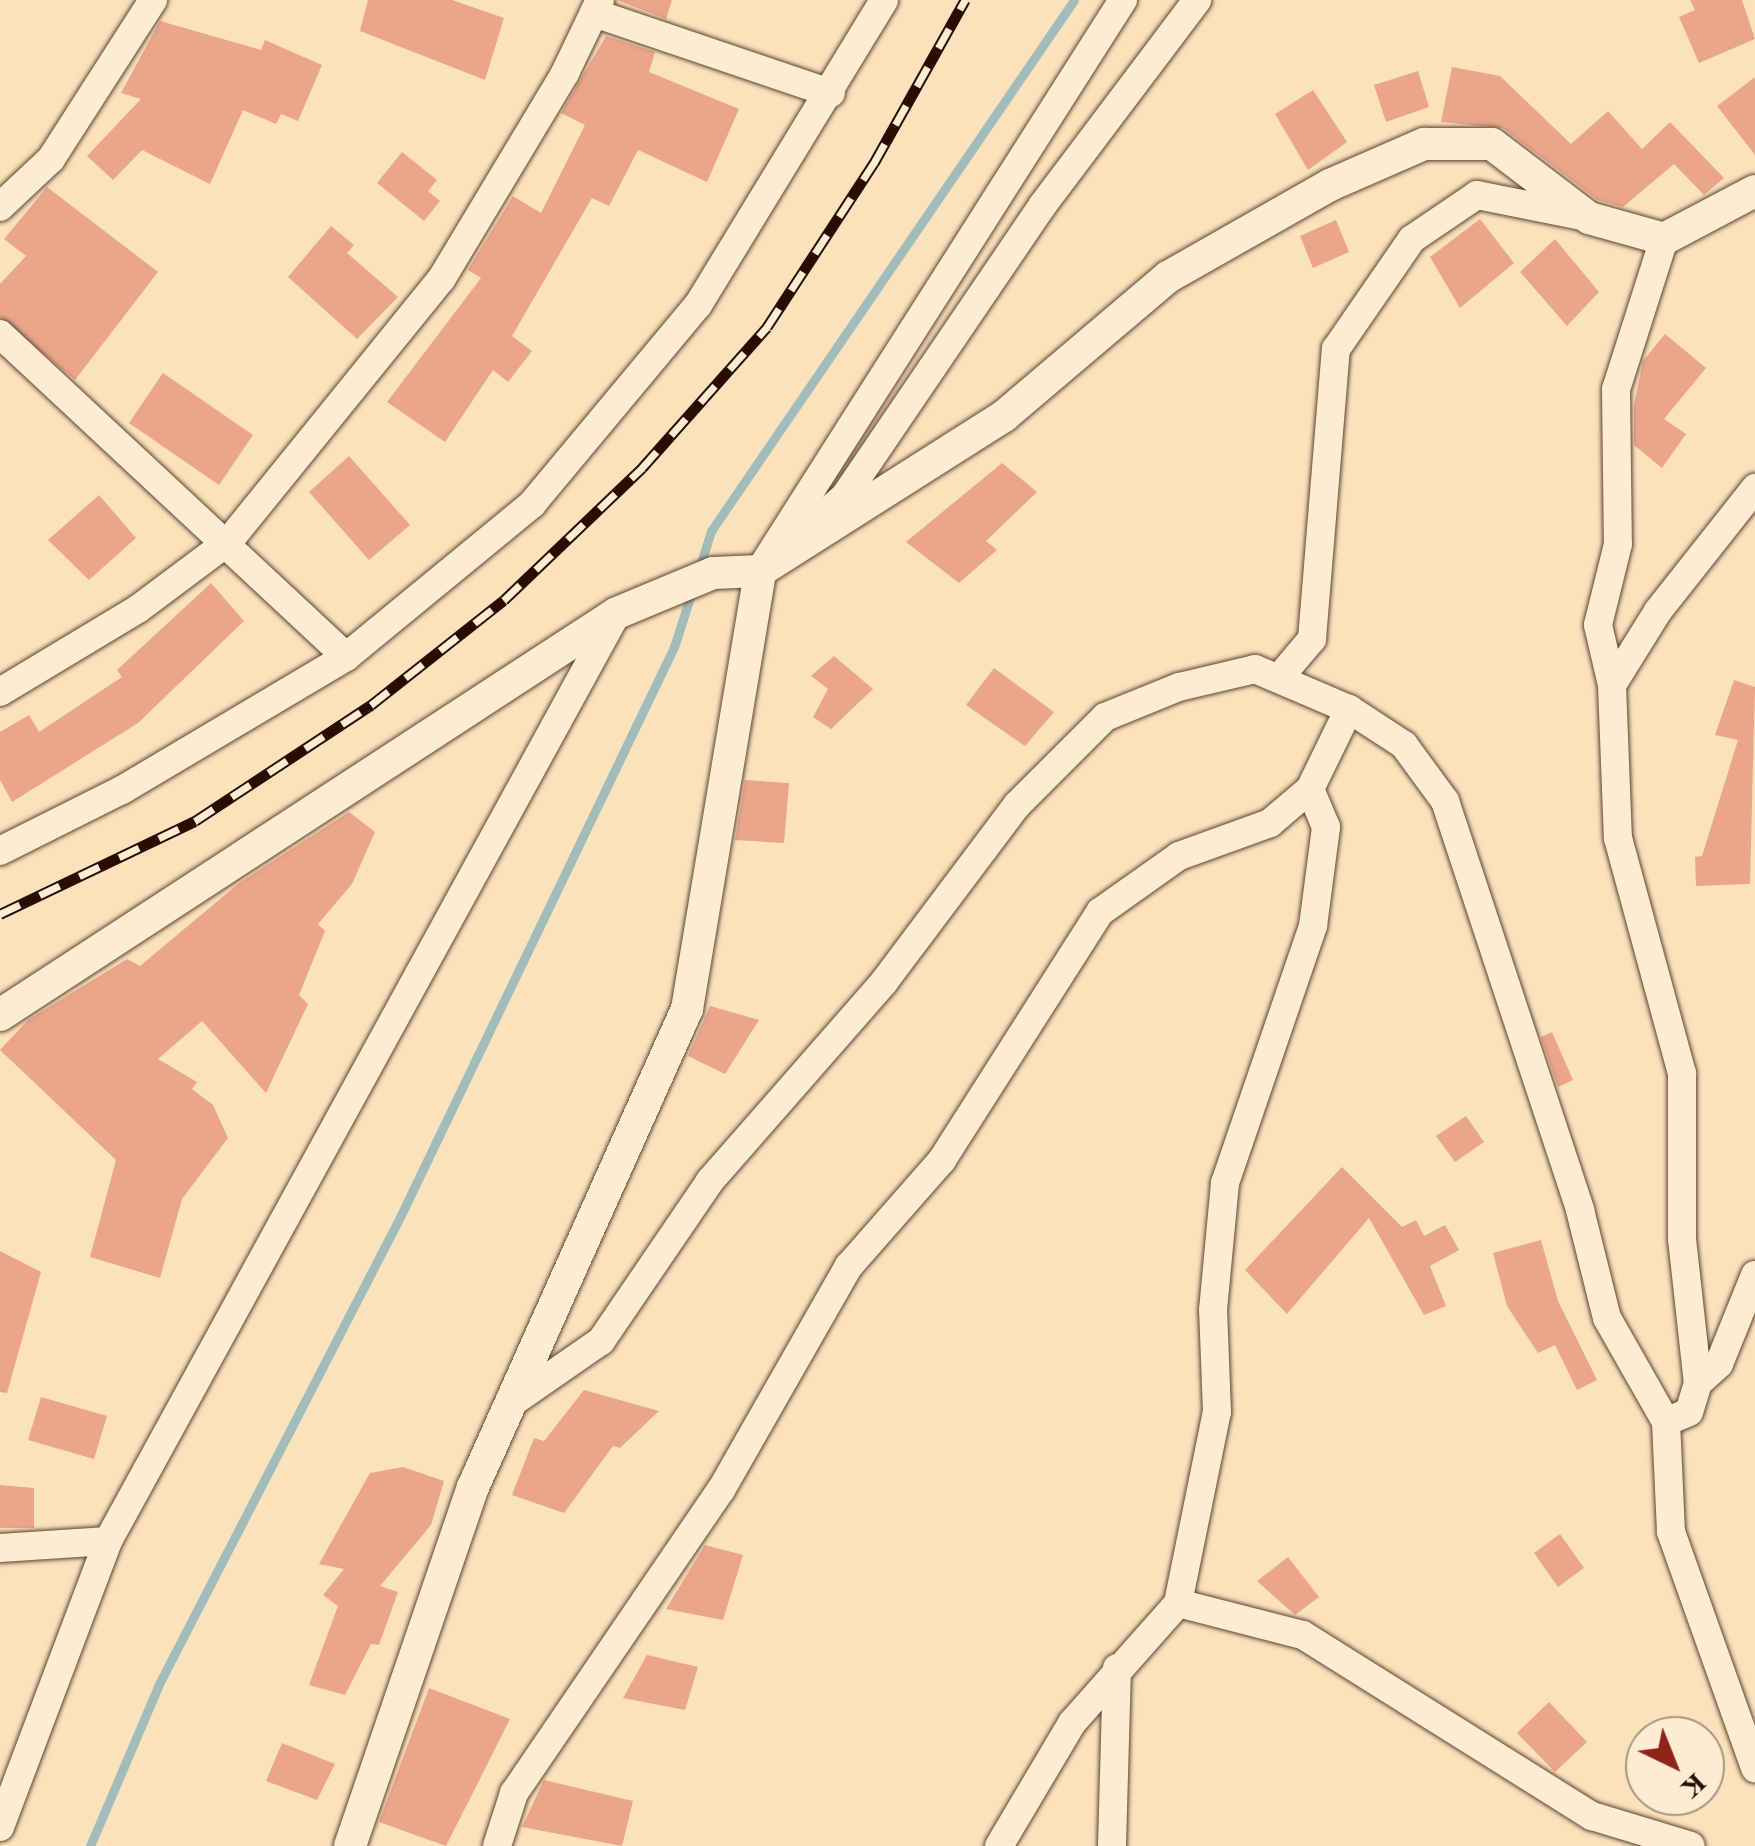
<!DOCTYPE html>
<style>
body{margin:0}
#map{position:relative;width:1755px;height:1846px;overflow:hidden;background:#fae2bd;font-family:"EB Garamond",serif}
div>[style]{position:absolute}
.stream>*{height:9px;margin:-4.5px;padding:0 4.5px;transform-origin:4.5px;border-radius:4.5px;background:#a2bcbb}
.building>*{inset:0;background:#eaa58a}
.roads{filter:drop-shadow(0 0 2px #5f422f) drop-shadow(0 0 2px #5f422f)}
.minor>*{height:28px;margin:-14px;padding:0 14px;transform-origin:14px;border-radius:14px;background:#fcecd4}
.tertiary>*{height:32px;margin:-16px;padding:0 16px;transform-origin:16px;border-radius:16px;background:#fcecd4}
.rail>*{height:11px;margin-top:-5.5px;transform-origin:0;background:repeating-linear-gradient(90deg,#fcecd4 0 22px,#2b0d00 0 44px);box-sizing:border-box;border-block:2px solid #2b0d00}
span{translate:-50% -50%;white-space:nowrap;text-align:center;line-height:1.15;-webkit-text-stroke:8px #fcecd4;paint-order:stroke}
.north{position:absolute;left:1625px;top:1716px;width:100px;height:100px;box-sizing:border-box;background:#fcecd4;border:2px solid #a8937f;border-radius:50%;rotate:137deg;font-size:28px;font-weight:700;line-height:40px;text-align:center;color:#2b0d00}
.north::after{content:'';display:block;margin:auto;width:35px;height:45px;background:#8f2418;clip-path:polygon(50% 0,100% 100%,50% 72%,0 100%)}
</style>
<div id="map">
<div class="stream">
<i style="left:698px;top:572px;width:43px;rotate:-72.4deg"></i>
<i style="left:711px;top:531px;width:643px;rotate:-55.64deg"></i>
<i style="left:90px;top:1846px;width:178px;rotate:-66.9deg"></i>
<i style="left:160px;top:1682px;width:523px;rotate:-62.7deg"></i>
<i style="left:400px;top:1217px;width:632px;rotate:-64.33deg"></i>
<i style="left:674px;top:647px;width:59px;rotate:-72.2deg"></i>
</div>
<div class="building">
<i style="clip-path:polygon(368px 0,452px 0,504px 18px,485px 80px,360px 31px)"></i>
<i style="clip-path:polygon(617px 0,672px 0,666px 19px)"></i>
<i style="clip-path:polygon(1690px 0,1742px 0,1755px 39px,1699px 63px,1679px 17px,1695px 10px)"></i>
<i style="clip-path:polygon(160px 21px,261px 50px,265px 40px,322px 65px,298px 121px,281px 114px,276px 124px,243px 110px,210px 184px,142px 150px,113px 180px,87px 156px,141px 99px,121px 93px)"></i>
<i style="clip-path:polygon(606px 36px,655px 52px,649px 72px,739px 109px,707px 182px,638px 150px,609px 206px,592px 198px,512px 336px,532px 351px,508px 382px,493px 370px,445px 442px,387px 402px,481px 278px,468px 270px,513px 196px,541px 213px,585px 125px,561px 113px)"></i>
<i style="clip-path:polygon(1452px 67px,1500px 76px,1571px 144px,1608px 111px,1642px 149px,1670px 122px,1724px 178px,1704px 195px,1674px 164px,1623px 207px,1598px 200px,1503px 128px,1441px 122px)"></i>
<i style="clip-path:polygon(1418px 71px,1429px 107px,1386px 122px,1374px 85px)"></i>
<i style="clip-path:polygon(1755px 77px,1755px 155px,1717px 106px)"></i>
<i style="clip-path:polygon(1313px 90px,1347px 142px,1308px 170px,1275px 114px)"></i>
<i style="clip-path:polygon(402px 152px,437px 180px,428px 191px,440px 201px,424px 221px,377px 183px)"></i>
<i style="clip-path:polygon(47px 187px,158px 272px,75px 380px,0 317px,0 284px,26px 256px,4px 239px)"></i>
<i style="clip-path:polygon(1480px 219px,1514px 263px,1460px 308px,1430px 257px)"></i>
<i style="clip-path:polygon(1336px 220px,1349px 252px,1313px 268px,1300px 236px)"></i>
<i style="clip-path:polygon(331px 226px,354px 245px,347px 253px,398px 297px,357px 339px,288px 277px)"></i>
<i style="clip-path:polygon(1555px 239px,1599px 292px,1567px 326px,1520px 272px)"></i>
<i style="clip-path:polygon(1665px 334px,1706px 368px,1664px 419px,1686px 434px,1662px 468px,1634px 445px,1634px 405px,1643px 361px)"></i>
<i style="clip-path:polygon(163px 373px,253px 435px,219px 485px,129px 423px)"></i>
<i style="clip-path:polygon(349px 456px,410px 525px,369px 560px,309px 492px)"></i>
<i style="clip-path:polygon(1002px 463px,1037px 492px,986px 541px,997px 550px,959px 583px,906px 542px)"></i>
<i style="clip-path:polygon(99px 495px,136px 538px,89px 580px,48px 540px)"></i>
<i style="clip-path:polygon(211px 583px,244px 621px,138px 723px,12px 802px,0 780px,0 732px,29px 715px,39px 732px,122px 677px,117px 670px)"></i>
<i style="clip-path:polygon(834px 656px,873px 689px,831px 729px,813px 717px,828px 689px,811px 676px)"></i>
<i style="clip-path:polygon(994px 668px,1054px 712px,1025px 746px,966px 705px)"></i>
<i style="clip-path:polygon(1734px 680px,1755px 687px,1750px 884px,1696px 886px,1695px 857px,1702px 856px,1738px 740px,1715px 735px)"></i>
<i style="clip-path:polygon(745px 780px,789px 783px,784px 843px,735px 840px)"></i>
<i style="clip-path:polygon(349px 812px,375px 832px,352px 884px,318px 924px,325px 931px,299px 995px,308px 1004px,266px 1093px,202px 1021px,158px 1059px,197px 1082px,192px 1089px,213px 1105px,228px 1138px,182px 1199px,160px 1278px,90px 1257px,116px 1160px,0 1050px,28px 1020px,127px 959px,140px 966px,238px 884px)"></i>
<i style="clip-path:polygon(710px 1006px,759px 1020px,725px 1074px,688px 1056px)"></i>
<i style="clip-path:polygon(1552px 1032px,1573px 1080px,1558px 1087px,1541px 1037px)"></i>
<i style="clip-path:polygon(1466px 1116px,1484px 1142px,1455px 1162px,1436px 1136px)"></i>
<i style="clip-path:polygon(1342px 1167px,1402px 1227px,1416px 1220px,1424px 1236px,1445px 1225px,1459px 1250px,1430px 1266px,1446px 1306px,1424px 1315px,1369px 1218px,1287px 1314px,1245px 1270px)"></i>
<i style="clip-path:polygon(1541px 1240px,1558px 1301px,1597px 1380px,1577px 1390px,1555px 1345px,1538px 1353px,1507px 1306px,1493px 1253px)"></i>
<i style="clip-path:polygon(0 1251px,41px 1272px,7px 1393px,0 1392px)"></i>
<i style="clip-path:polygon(584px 1390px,659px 1411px,620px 1448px,613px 1446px,564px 1513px,512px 1495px,534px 1438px,544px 1441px)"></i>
<i style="clip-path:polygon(41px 1397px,107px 1416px,94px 1459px,28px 1440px)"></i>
<i style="clip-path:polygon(403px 1467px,444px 1481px,431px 1525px,380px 1586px,398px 1592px,379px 1645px,371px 1644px,345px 1695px,309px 1685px,338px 1606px,323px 1595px,344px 1569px,319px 1564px,370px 1473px)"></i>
<i style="clip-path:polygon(0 1485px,34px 1488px,34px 1528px,0 1528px)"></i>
<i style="clip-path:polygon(1560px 1534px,1584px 1568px,1558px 1587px,1534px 1553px)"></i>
<i style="clip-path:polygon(705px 1545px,743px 1555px,723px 1620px,666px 1609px)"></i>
<i style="clip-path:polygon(1288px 1557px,1319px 1597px,1295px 1615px,1257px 1581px)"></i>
<i style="clip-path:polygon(647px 1655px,698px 1667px,685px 1710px,623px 1698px)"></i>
<i style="clip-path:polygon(429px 1688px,510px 1719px,446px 1846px,379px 1822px)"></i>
<i style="clip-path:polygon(1549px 1702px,1587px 1742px,1555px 1772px,1517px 1733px)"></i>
<i style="clip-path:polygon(282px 1743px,335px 1764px,317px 1800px,266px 1781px)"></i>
<i style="clip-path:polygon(544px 1780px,633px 1801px,622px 1846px,522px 1827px)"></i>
</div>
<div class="roads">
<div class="minor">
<i style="left:594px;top:13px;width:250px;rotate:18.7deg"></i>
<i style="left:0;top:207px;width:70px;rotate:-43.3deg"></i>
<i style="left:51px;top:159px;width:189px;rotate:-57.3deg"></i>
<i style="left:1664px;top:239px;width:157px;rotate:107.7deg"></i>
<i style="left:1616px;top:389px;width:155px;rotate:89.3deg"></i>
<i style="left:1618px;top:544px;width:83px;rotate:103.9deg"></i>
<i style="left:1598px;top:625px;width:62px;rotate:76.9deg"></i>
<i style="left:1612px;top:685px;width:153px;rotate:87.8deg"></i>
<i style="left:1618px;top:838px;width:244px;rotate:74.8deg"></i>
<i style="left:1682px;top:1073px;width:166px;rotate:90deg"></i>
<i style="left:1682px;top:1239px;width:145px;rotate:83.7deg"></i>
<i style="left:1698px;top:1383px;width:30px;rotate:107deg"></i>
<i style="left:1689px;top:1412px;width:25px;rotate:157deg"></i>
<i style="left:1666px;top:1422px;width:110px;rotate:87.4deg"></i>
<i style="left:1671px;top:1532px;width:251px;rotate:70.4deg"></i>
<i style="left:0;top:334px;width:473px;rotate:43deg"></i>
<i style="left:813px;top:524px;width:43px;rotate:-41.2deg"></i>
<i style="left:845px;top:496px;width:351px;rotate:-55.8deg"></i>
<i style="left:1042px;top:206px;width:258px;rotate:-53deg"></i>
<i style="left:760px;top:570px;width:676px;rotate:-57.51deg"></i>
<i style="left:1279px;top:678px;width:51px;rotate:-49.8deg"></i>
<i style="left:1312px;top:639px;width:291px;rotate:-85.3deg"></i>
<i style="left:1336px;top:349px;width:134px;rotate:-55.4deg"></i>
<i style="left:1412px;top:239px;width:78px;rotate:-34.1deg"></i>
<i style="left:1477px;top:195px;width:112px;rotate:11.3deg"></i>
<i style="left:1612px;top:685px;width:87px;rotate:-58.1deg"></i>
<i style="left:1658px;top:611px;width:157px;rotate:-51.7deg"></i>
<i style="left:0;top:692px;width:161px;rotate:-31deg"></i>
<i style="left:138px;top:609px;width:114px;rotate:-36.8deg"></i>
<i style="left:229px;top:541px;width:338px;rotate:-51deg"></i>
<i style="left:442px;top:278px;width:239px;rotate:-59deg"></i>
<i style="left:565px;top:73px;width:81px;rotate:-64.4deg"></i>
<i style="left:0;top:851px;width:136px;rotate:-26.6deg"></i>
<i style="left:122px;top:790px;width:261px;rotate:-30.7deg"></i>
<i style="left:346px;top:657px;width:241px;rotate:-39.4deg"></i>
<i style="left:532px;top:504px;width:259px;rotate:-50.2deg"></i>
<i style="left:698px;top:305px;width:357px;rotate:-58.6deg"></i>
<i style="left:1698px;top:1383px;width:28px;rotate:-42deg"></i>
<i style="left:1719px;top:1364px;width:96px;rotate:-68deg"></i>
<i style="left:510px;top:1404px;width:111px;rotate:-34.7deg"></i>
<i style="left:601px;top:1341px;width:194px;rotate:-55.7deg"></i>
<i style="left:710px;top:1181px;width:264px;rotate:-48.8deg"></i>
<i style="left:884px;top:982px;width:221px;rotate:-53.1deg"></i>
<i style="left:1017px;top:805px;width:124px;rotate:-45deg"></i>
<i style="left:1105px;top:717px;width:80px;rotate:-22.1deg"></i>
<i style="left:1179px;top:687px;width:78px;rotate:-13.3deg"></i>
<i style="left:1255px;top:669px;width:102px;rotate:23.1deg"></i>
<i style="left:1349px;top:709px;width:66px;rotate:33.2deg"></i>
<i style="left:1404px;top:745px;width:69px;rotate:53.8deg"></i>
<i style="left:1445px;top:801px;width:431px;rotate:71.7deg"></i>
<i style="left:1580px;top:1210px;width:111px;rotate:76deg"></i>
<i style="left:1607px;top:1318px;width:120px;rotate:60.4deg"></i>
<i style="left:0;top:1548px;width:108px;rotate:-3.7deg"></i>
<i style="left:1178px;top:1603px;width:195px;rotate:-78.5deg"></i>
<i style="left:1217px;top:1412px;width:102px;rotate:-92.2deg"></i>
<i style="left:1213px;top:1310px;width:128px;rotate:-84.6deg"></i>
<i style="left:1225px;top:1183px;width:272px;rotate:-71.1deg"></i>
<i style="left:1313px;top:926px;width:100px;rotate:-82.5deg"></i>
<i style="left:1326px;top:827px;width:41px;rotate:-112.8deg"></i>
<i style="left:0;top:1827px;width:306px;rotate:-69.3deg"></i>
<i style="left:108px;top:1541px;width:1058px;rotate:-61.26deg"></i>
<i style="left:497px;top:1846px;width:56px;rotate:-72.2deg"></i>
<i style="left:514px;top:1793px;width:367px;rotate:-55.7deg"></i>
<i style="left:721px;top:1490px;width:258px;rotate:-60.3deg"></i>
<i style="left:849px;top:1266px;width:141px;rotate:-48.7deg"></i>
<i style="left:942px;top:1160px;width:294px;rotate:-57.5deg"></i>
<i style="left:1100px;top:912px;width:97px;rotate:-35.3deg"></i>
<i style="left:1179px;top:856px;width:97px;rotate:-19.9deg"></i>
<i style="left:1270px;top:823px;width:52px;rotate:-40.4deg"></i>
<i style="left:1310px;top:789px;width:89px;rotate:-64deg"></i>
<i style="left:999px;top:1846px;width:143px;rotate:-59.3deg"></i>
<i style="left:1072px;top:1723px;width:160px;rotate:-48.5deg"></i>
<i style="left:1178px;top:1603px;width:129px;rotate:14.4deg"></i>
<i style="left:1303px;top:1635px;width:341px;rotate:32.1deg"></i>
<i style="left:1592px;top:1816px;width:103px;rotate:16.9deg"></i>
<i style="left:1112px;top:1846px;width:178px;rotate:-88.4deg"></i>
</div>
<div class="tertiary">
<i style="left:0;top:1015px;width:736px;rotate:-33.09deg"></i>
<i style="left:617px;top:613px;width:104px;rotate:-22.6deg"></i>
<i style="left:713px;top:573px;width:47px;rotate:-2.4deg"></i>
<i style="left:760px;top:571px;width:289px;rotate:-32.4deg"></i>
<i style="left:1004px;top:416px;width:215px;rotate:-40.3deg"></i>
<i style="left:1168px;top:277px;width:186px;rotate:-29.6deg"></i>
<i style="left:1330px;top:185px;width:103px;rotate:-23.6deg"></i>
<i style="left:1424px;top:144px;width:68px"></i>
<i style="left:1492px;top:144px;width:122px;rotate:37.3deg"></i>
<i style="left:1589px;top:218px;width:78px;rotate:15.6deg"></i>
<i style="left:1664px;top:239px;width:103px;rotate:-27.8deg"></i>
<i style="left:350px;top:1846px;width:379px;rotate:-71.1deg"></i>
<i style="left:473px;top:1487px;width:524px;rotate:-65.88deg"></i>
<i style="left:687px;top:1009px;width:444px;rotate:-80.5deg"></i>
</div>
</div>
<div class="rail">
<i style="left:0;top:914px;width:216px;rotate:-25.5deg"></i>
<i style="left:195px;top:821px;width:211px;rotate:-33.4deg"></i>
<i style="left:371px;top:705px;width:169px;rotate:-38.3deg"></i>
<i style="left:504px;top:600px;width:191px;rotate:-43.7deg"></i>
<i style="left:642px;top:468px;width:188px;rotate:-48.4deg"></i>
<i style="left:767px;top:327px;width:196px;rotate:-56.9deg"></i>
<i style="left:874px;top:163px;width:187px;rotate:-60.8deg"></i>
</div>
<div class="north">K</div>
</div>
